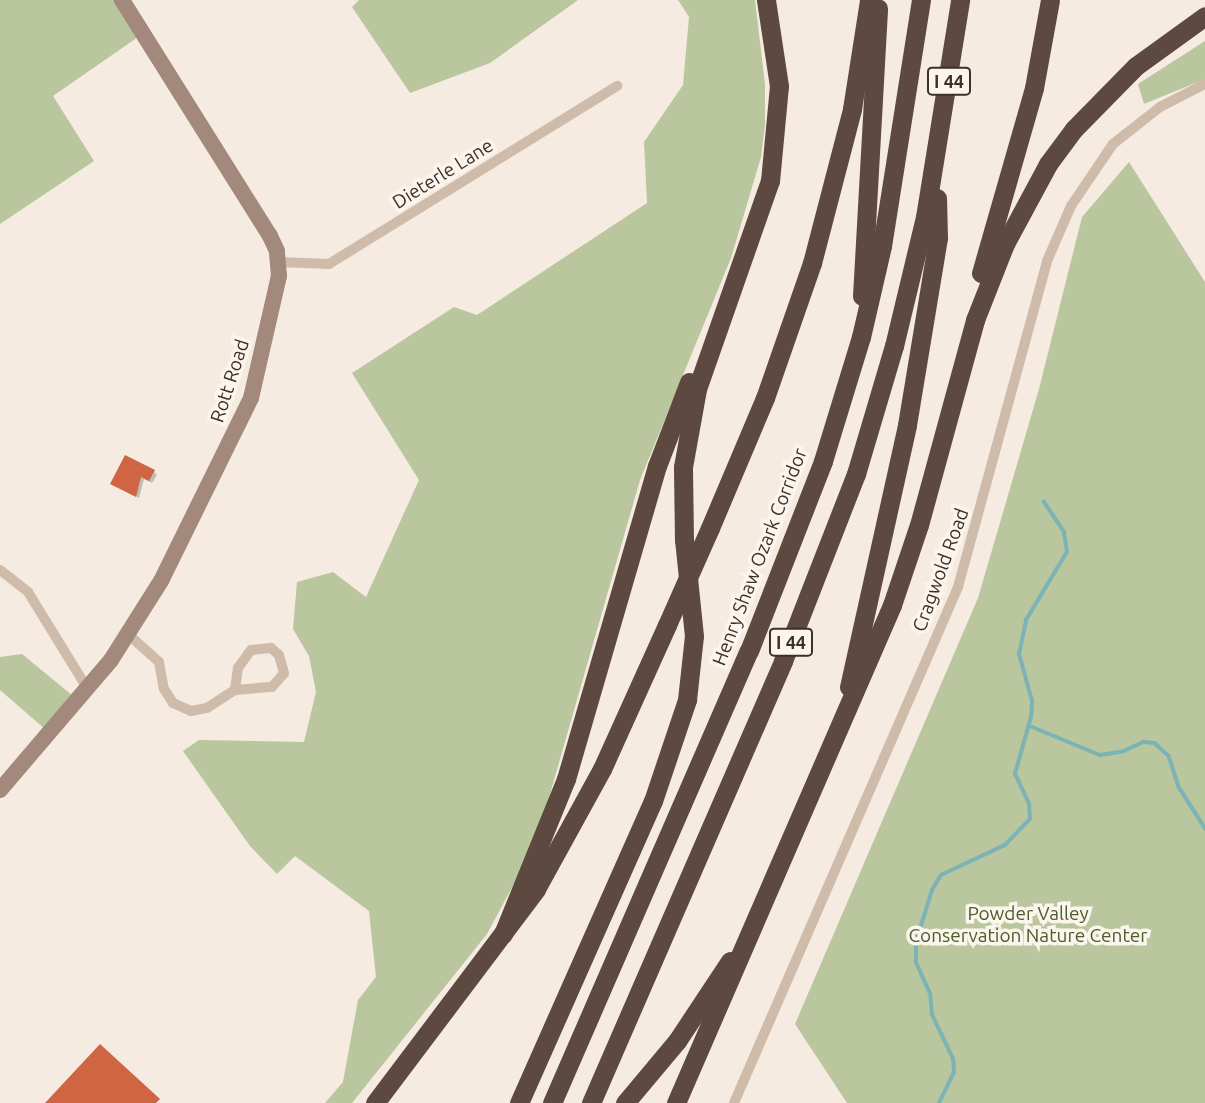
<!DOCTYPE html>
<style>
body{margin:0}
#map{position:relative;width:1205px;height:1103px;overflow:hidden;background:#f5ebe0;font-family:Ubuntu,sans-serif}
div>[style]{position:absolute}
.green>*{inset:0;background:#b9c69e}
.shadow>*{inset:0;background:#0003}
.stream>*{height:3.5px;margin:-1.75px;padding:0 1.75px;transform-origin:1.75px;border-radius:1.75px;background:#7cb3b5}
.building>*{inset:0;background:#d06543}
.street>*{height:10px;margin:-5px;padding:0 5px;transform-origin:5px;border-radius:5px;background:#cfbbaa}
.secondary>*{height:16px;margin:-8px;padding:0 8px;transform-origin:8px;border-radius:8px;background:#a3897b}
.highway>*{height:19px;margin:-9.5px;padding:0 9.5px;transform-origin:9.5px;border-radius:9.5px;background:#5d4940}
.highway-bridge>*{height:19px;margin:-9.5px;padding:0 9.5px;transform-origin:9.5px;border-radius:9.5px;background:#5d4940}
span{translate:-50% -50%;white-space:nowrap;text-align:center;line-height:1.15;-webkit-text-stroke:7px #fcf5ed;paint-order:stroke}
.shield-label span{padding:2px 5px;background:#fcf5ed;border:2px solid;border-radius:5px;-webkit-text-stroke-width:0}
.shield-label{font-size:18px;color:#3c302a;font-weight:700}
.street-label{font-size:19px;color:#3c302a}
.park-label{font-size:19px;color:#4a5d2b}
</style>
<div id="map">
<div class="green">
<i style="clip-path:polygon(0 0,115px 0,138px 37px,53px 96px,94px 161px,0 224px)"></i>
<i style="clip-path:polygon(359px 0,578px 0,490px 63px,410px 93px,352px 7px)"></i>
<i style="clip-path:polygon(678px 0,755px 0,765px 84px,765px 125px,761px 157px,731px 258px,640px 480px,544px 815px,517px 878px,487px 934px,352px 1103px,325px 1103px,343px 1082px,358px 1000px,376px 977px,369px 911px,295px 856px,277px 874px,250px 846px,183px 751px,199px 740px,304px 742px,316px 692px,309px 656px,293px 629px,297px 582px,333px 572px,366px 597px,419px 480px,352px 373px,454px 307px,477px 315px,647px 203px,644px 142px,683px 85px,689px 17px)"></i>
<i style="clip-path:polygon(1205px 41px,1205px 79px,1144px 104px,1138px 84px)"></i>
<i style="clip-path:polygon(1129px 162px,1205px 282px,1205px 1103px,847px 1103px,795px 1024px,978px 598px,1039px 389px,1082px 217px)"></i>
<i style="clip-path:polygon(22px 654px,73px 696px,45px 729px,0 690px,0 657px)"></i>
</div>
<div class="shadow">
<i style="clip-path:polygon(153px 471px,157px 475px,152px 483px,144px 479px,139px 498px,116px 486px)"></i>
</div>
<div class="stream">
<i style="left:1030px;top:726px;width:76px;rotate:22.5deg"></i>
<i style="left:1100px;top:755px;width:24px;rotate:-9deg"></i>
<i style="left:1124px;top:751px;width:21px;rotate:-25deg"></i>
<i style="left:1143px;top:742px;width:12px;rotate:5deg"></i>
<i style="left:1155px;top:743px;width:19px;rotate:43deg"></i>
<i style="left:1169px;top:756px;width:33px;rotate:72deg"></i>
<i style="left:1179px;top:787px;width:49px;rotate:57.6deg"></i>
<i style="left:939px;top:1103px;width:34px;rotate:-64deg"></i>
<i style="left:954px;top:1072px;width:13px;rotate:-94deg"></i>
<i style="left:953px;top:1059px;width:49px;rotate:-115.5deg"></i>
<i style="left:932px;top:1015px;width:21px;rotate:-95deg"></i>
<i style="left:930px;top:994px;width:35px;rotate:-114deg"></i>
<i style="left:916px;top:962px;width:20px;rotate:-90deg"></i>
<i style="left:916px;top:942px;width:54px;rotate:-72.9deg"></i>
<i style="left:932px;top:890px;width:17px;rotate:-59deg"></i>
<i style="left:941px;top:875px;width:71px;rotate:-25.1deg"></i>
<i style="left:1005px;top:845px;width:36px;rotate:-46deg"></i>
<i style="left:1030px;top:819px;width:15px;rotate:-94deg"></i>
<i style="left:1029px;top:804px;width:33px;rotate:-115deg"></i>
<i style="left:1015px;top:774px;width:59px;rotate:-74.3deg"></i>
<i style="left:1031px;top:717px;width:16px;rotate:-86deg"></i>
<i style="left:1032px;top:701px;width:49px;rotate:-105.5deg"></i>
<i style="left:1019px;top:654px;width:35px;rotate:-78deg"></i>
<i style="left:1026px;top:620px;width:79px;rotate:-58.9deg"></i>
<i style="left:1067px;top:552px;width:20px;rotate:-99deg"></i>
<i style="left:1064px;top:532px;width:36px;rotate:-124deg"></i>
</div>
<div class="building">
<i style="clip-path:polygon(125px 455px,155px 470px,149px 481px,141px 477px,136px 497px,110px 484px)"></i>
<i style="clip-path:polygon(100px 1044px,160px 1099px,156px 1103px,45px 1103px)"></i>
</div>
<div class="street">
<i style="left:279px;top:262px;width:50px;rotate:2.3deg"></i>
<i style="left:329px;top:264px;width:339px;rotate:-31.7deg"></i>
<i style="left:0;top:570px;width:36px;rotate:38deg"></i>
<i style="left:28px;top:592px;width:113px;rotate:58.4deg"></i>
<i style="left:129px;top:635px;width:40px;rotate:42deg"></i>
<i style="left:159px;top:662px;width:27px;rotate:80deg"></i>
<i style="left:164px;top:689px;width:17px;rotate:57deg"></i>
<i style="left:173px;top:703px;width:20px;rotate:24deg"></i>
<i style="left:191px;top:711px;width:16px;rotate:-11deg"></i>
<i style="left:207px;top:708px;width:33px;rotate:-33deg"></i>
<i style="left:235px;top:690px;width:37px;rotate:-5deg"></i>
<i style="left:272px;top:687px;width:18px;rotate:-49deg"></i>
<i style="left:284px;top:673px;width:19px;rotate:-106deg"></i>
<i style="left:279px;top:655px;width:11px;rotate:-139deg"></i>
<i style="left:271px;top:648px;width:20px;rotate:174deg"></i>
<i style="left:251px;top:650px;width:22px;rotate:126deg"></i>
<i style="left:238px;top:668px;width:22px;rotate:98deg"></i>
<i style="left:734px;top:1103px;width:563px;rotate:-66.53deg"></i>
<i style="left:958px;top:587px;width:338px;rotate:-74.7deg"></i>
<i style="left:1047px;top:261px;width:60px;rotate:-66.4deg"></i>
<i style="left:1071px;top:206px;width:75px;rotate:-55.9deg"></i>
<i style="left:1113px;top:144px;width:60px;rotate:-38.2deg"></i>
<i style="left:1160px;top:107px;width:51px;rotate:-27.1deg"></i>
</div>
<div class="secondary">
<i style="left:0;top:790px;width:171px;rotate:-49.5deg"></i>
<i style="left:111px;top:660px;width:93px;rotate:-57.7deg"></i>
<i style="left:161px;top:581px;width:204px;rotate:-63.8deg"></i>
<i style="left:251px;top:398px;width:125px;rotate:-77.1deg"></i>
<i style="left:279px;top:276px;width:25px;rotate:-95deg"></i>
<i style="left:277px;top:251px;width:17px;rotate:-115deg"></i>
<i style="left:270px;top:236px;width:279px;rotate:-122.1deg"></i>
</div>
<div class="highway">
<i style="left:981px;top:273px;width:192px;rotate:-74deg"></i>
<i style="left:1034px;top:88px;width:89px;rotate:-79.7deg"></i>
<i style="left:862px;top:296px;width:288px;rotate:-86.8deg"></i>
<i style="left:710px;top:528px;width:141px;rotate:-67.1deg"></i>
<i style="left:765px;top:398px;width:143px;rotate:-70.8deg"></i>
<i style="left:812px;top:263px;width:159px;rotate:-75.4deg"></i>
<i style="left:852px;top:109px;width:110px;rotate:-81.1deg"></i>
<i style="left:849px;top:687px;width:268px;rotate:-77.5deg"></i>
<i style="left:907px;top:425px;width:190px;rotate:-80.6deg"></i>
<i style="left:938px;top:238px;width:40px;rotate:-91.4deg"></i>
<i style="left:503px;top:934px;width:167px;rotate:-67.9deg"></i>
<i style="left:566px;top:779px;width:326px;rotate:-73.8deg"></i>
<i style="left:657px;top:466px;width:90px;rotate:-69.1deg"></i>
<i style="left:375px;top:1103px;width:268px;rotate:-53deg"></i>
<i style="left:536px;top:889px;width:137px;rotate:-61.2deg"></i>
<i style="left:602px;top:769px;width:158px;rotate:-65.7deg"></i>
<i style="left:519px;top:1103px;width:330px;rotate:-66.1deg"></i>
<i style="left:653px;top:801px;width:107px;rotate:-71.4deg"></i>
<i style="left:687px;top:700px;width:64px;rotate:-83.8deg"></i>
<i style="left:694px;top:636px;width:97px;rotate:-95.9deg"></i>
<i style="left:684px;top:540px;width:73px;rotate:-90.8deg"></i>
<i style="left:683px;top:467px;width:79px;rotate:-79.8deg"></i>
<i style="left:697px;top:389px;width:220px;rotate:-70.7deg"></i>
<i style="left:770px;top:181px;width:95px;rotate:-84.6deg"></i>
<i style="left:779px;top:86px;width:87px;rotate:-98.6deg"></i>
<i style="left:552px;top:1103px;width:493px;rotate:-66.5deg"></i>
<i style="left:749px;top:651px;width:204px;rotate:-68.7deg"></i>
<i style="left:823px;top:461px;width:130px;rotate:-73deg"></i>
<i style="left:861px;top:337px;width:93px;rotate:-77deg"></i>
<i style="left:882px;top:246px;width:249px;rotate:-81deg"></i>
<i style="left:591px;top:1103px;width:482px;rotate:-66.5deg"></i>
<i style="left:783px;top:661px;width:201px;rotate:-68.7deg"></i>
<i style="left:856px;top:474px;width:134px;rotate:-73.5deg"></i>
<i style="left:894px;top:346px;width:133px;rotate:-76.5deg"></i>
<i style="left:925px;top:217px;width:220px;rotate:-80.8deg"></i>
<i style="left:625px;top:1103px;width:81px;rotate:-50deg"></i>
<i style="left:677px;top:1041px;width:96px;rotate:-56.5deg"></i>
<i style="left:676px;top:1103px;width:543px;rotate:-66.55deg"></i>
<i style="left:892px;top:605px;width:84px;rotate:-71.4deg"></i>
<i style="left:919px;top:525px;width:213px;rotate:-74.7deg"></i>
<i style="left:975px;top:320px;width:82px;rotate:-68.5deg"></i>
<i style="left:1005px;top:244px;width:91px;rotate:-61.7deg"></i>
<i style="left:1048px;top:164px;width:44px;rotate:-53.4deg"></i>
<i style="left:1074px;top:129px;width:88px;rotate:-45.5deg"></i>
<i style="left:1136px;top:66px;width:85px;rotate:-35.9deg"></i>
</div>
<div class="highway-bridge">
<i style="left:667px;top:625px;width:106px;rotate:-66.1deg"></i>
</div>
<div class="shield-label">
<span style="left:949px;top:81px">I 44</span>
<span style="left:791px;top:642px">I 44</span>
</div>
<div class="street-label">
<span style="left:443px;top:174px;rotate:-32deg">Dieterle Lane</span>
<span style="left:230px;top:381px;rotate:-72deg">Rott Road</span>
<span style="left:760px;top:557px;rotate:-69deg">Henry Shaw Ozark Corridor</span>
<span style="left:941px;top:570px;rotate:-70deg">Cragwold Road</span>
</div>
<div class="park-label">
<span style="left:1028px;top:925px">Powder Valley<br>Conservation Nature Center</span>
</div>
</div>
